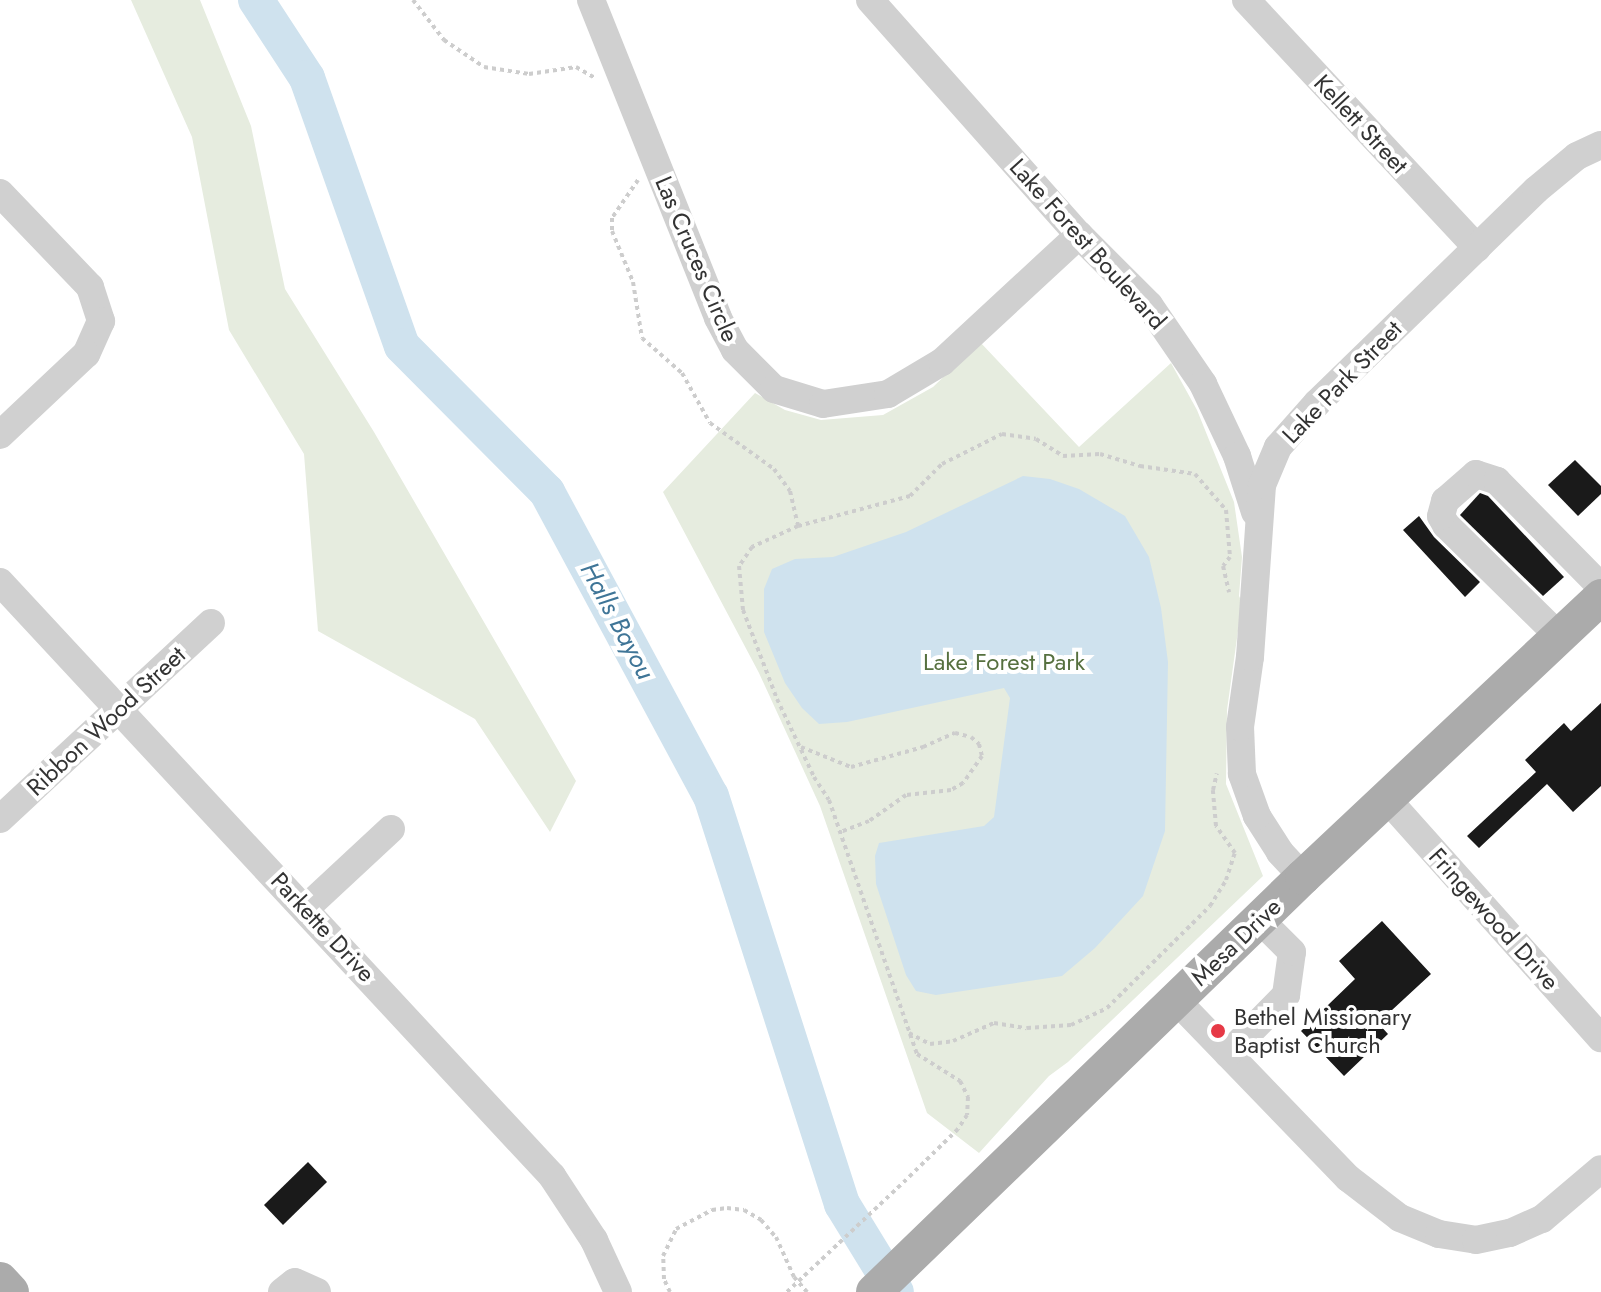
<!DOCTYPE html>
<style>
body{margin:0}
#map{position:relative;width:1601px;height:1292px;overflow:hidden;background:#fff;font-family:Jost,sans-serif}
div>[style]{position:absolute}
.green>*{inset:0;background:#e6ecdf}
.water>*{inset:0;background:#cfe2ee}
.river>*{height:36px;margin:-18px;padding:0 18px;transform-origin:18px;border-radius:18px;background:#cfe2ee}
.building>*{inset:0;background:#1a1a1a}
.path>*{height:4px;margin-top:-2px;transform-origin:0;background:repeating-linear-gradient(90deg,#cdcdcd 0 4px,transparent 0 8px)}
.minor>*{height:28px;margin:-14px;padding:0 14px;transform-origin:14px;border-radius:14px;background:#d0d0d0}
.major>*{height:36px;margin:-18px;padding:0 18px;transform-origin:18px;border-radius:18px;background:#ababab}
.path-bridge>*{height:4px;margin-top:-2px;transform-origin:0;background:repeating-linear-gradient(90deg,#cdcdcd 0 4px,transparent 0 8px)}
.dots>*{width:22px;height:22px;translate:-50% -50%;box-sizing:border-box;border:4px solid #fff;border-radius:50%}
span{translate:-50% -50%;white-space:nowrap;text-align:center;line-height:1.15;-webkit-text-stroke:8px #fff;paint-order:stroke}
.street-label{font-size:24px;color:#333}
.park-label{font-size:24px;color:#56703f}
.poi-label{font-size:24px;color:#333}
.left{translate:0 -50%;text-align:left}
.water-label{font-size:26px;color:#3f7597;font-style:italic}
</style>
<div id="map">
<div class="green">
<i style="clip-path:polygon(131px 0,200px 0,251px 126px,285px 289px,374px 432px,576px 781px,550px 832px,475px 719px,318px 631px,304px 454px,229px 330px,192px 137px)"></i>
<i style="clip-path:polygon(980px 342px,1079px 447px,1171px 363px,1197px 410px,1234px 502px,1242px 557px,1239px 596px,1242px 602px,1227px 710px,1226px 784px,1263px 876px,1068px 1062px,1049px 1076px,979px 1153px,927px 1113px,820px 806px,759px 673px,663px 492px,755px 393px,785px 410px,821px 420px,883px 415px,933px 387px)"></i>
</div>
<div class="water">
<i style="clip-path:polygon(1023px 476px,1050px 479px,1079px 489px,1125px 516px,1149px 557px,1161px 608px,1168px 662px,1165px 831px,1143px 896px,1095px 948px,1062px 976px,936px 995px,916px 991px,906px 975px,876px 884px,875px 856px,879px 843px,984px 826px,994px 817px,1010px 698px,1004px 688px,847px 722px,819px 724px,802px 708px,785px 683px,764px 632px,764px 589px,772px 569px,795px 559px,833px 557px,906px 532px)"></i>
</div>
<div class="river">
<i style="left:256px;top:0;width:93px;rotate:56.8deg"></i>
<i style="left:307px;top:78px;width:284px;rotate:70.5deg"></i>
<i style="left:402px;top:346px;width:206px;rotate:45.2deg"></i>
<i style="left:547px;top:492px;width:345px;rotate:61.7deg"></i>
<i style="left:711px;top:796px;width:429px;rotate:72.2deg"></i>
<i style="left:842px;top:1204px;width:103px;rotate:58.5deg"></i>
</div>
<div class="building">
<i style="clip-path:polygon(1575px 460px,1601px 486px,1601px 494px,1578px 516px,1548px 485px)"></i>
<i style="clip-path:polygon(1480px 493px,1488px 496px,1564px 577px,1543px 596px,1460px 515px)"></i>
<i style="clip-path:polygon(1419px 516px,1434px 537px,1480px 582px,1465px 597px,1403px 530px)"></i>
<i style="clip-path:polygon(1601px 703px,1601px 786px,1573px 812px,1547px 784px,1479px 848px,1467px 836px,1536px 772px,1525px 760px,1564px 723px,1571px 731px)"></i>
<i style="clip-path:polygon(1382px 921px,1431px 974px,1378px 1023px,1388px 1034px,1344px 1076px,1301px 1031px,1355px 979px,1339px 961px)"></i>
<i style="clip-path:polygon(308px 1162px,327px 1182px,283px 1225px,264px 1205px)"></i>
</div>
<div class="path">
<i style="left:413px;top:0;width:51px;rotate:52.2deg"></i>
<i style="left:444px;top:40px;width:48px;rotate:34deg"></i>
<i style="left:484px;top:67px;width:46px;rotate:8.8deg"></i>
<i style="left:529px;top:74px;width:48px;rotate:-8.5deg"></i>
<i style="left:576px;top:67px;width:22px;rotate:30deg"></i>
<i style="left:638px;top:180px;width:46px;rotate:124.4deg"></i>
<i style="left:612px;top:218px;width:13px;rotate:90deg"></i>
<i style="left:612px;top:231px;width:55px;rotate:67.6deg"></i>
<i style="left:633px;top:282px;width:57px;rotate:80.9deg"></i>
<i style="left:642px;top:338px;width:53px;rotate:41.2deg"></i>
<i style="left:682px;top:373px;width:57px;rotate:60.8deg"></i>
<i style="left:710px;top:423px;width:79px;rotate:35.7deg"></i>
<i style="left:774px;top:469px;width:27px;rotate:54deg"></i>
<i style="left:790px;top:491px;width:36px;rotate:77deg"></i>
<i style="left:798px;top:526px;width:51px;rotate:155.5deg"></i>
<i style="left:752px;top:547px;width:23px;rotate:124deg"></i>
<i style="left:739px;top:566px;width:44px;rotate:84.8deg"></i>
<i style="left:743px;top:610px;width:95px;rotate:69.1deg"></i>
<i style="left:777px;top:699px;width:86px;rotate:64.6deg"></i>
<i style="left:814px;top:777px;width:27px;rotate:57deg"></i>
<i style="left:829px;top:800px;width:269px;rotate:70.9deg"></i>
<i style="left:917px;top:1054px;width:51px;rotate:32.1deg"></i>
<i style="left:960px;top:1081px;width:18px;rotate:63deg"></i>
<i style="left:968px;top:1097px;width:18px;rotate:93deg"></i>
<i style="left:967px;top:1115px;width:17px;rotate:123deg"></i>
<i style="left:958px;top:1129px;width:71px;rotate:135.6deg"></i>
<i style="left:798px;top:526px;width:116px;rotate:-15deg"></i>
<i style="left:910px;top:496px;width:45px;rotate:-45deg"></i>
<i style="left:942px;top:464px;width:67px;rotate:-26.6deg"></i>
<i style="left:1002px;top:434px;width:34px;rotate:8deg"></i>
<i style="left:1036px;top:439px;width:32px;rotate:32deg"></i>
<i style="left:1063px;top:456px;width:37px;rotate:-3deg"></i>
<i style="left:1100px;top:454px;width:42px;rotate:16.7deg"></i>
<i style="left:1140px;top:466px;width:56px;rotate:8.3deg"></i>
<i style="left:1195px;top:474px;width:48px;rotate:49.3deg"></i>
<i style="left:1226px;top:510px;width:47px;rotate:85.1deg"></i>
<i style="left:1230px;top:557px;width:11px;rotate:128deg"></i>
<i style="left:1223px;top:566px;width:27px;rotate:77deg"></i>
<i style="left:801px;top:747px;width:54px;rotate:21.8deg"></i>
<i style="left:851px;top:767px;width:75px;rotate:-15.5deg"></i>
<i style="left:923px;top:747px;width:35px;rotate:-24deg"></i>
<i style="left:955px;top:733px;width:16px;rotate:14deg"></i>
<i style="left:971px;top:737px;width:11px;rotate:41deg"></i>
<i style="left:979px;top:744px;width:12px;rotate:76deg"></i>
<i style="left:982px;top:756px;width:33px;rotate:125deg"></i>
<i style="left:963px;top:783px;width:14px;rotate:150deg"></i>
<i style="left:951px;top:790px;width:45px;rotate:173.7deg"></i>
<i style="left:906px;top:795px;width:45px;rotate:144.9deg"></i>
<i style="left:869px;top:821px;width:31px;rotate:159deg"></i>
<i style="left:909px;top:1033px;width:24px;rotate:28deg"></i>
<i style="left:930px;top:1044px;width:23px;rotate:-7deg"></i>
<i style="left:953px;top:1041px;width:45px;rotate:-23.7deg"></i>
<i style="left:994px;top:1023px;width:33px;rotate:9deg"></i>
<i style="left:1027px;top:1028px;width:44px;rotate:-3.9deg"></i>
<i style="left:1071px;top:1025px;width:40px;rotate:-25deg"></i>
<i style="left:1107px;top:1008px;width:145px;rotate:-44.7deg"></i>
<i style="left:1210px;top:906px;width:31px;rotate:-58deg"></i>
<i style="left:1226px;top:880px;width:28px;rotate:-72deg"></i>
<i style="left:1235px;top:853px;width:33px;rotate:-125deg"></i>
<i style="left:1216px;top:826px;width:36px;rotate:-95deg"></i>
<i style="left:1213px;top:790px;width:17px;rotate:-77deg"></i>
<i style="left:670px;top:1292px;width:14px;rotate:-115deg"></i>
<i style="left:664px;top:1279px;width:23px;rotate:-92deg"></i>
<i style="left:663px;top:1256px;width:30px;rotate:-64deg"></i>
<i style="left:676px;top:1229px;width:41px;rotate:-27.8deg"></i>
<i style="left:712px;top:1210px;width:15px;rotate:-8deg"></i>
<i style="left:727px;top:1208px;width:17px;rotate:7deg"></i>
<i style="left:744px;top:1210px;width:20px;rotate:30deg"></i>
<i style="left:761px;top:1220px;width:23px;rotate:49deg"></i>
<i style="left:776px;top:1237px;width:44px;rotate:65.8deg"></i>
<i style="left:794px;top:1277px;width:20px;rotate:49deg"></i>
</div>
<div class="minor">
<i style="left:591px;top:0;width:342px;rotate:68.2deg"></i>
<i style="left:718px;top:318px;width:36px;rotate:62deg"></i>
<i style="left:735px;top:350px;width:55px;rotate:45deg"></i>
<i style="left:774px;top:389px;width:51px;rotate:17deg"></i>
<i style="left:823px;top:404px;width:66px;rotate:-8.7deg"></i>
<i style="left:888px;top:394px;width:63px;rotate:-30.7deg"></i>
<i style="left:942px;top:362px;width:187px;rotate:-42.8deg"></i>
<i style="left:870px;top:0;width:314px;rotate:48.4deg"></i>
<i style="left:1079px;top:235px;width:99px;rotate:45deg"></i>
<i style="left:1149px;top:305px;width:96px;rotate:55.6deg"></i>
<i style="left:1203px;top:384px;width:80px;rotate:64.7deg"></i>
<i style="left:1237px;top:456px;width:59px;rotate:72.2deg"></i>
<i style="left:1246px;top:0;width:339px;rotate:47deg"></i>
<i style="left:0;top:193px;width:130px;rotate:46.2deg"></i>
<i style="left:90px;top:287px;width:36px;rotate:72deg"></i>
<i style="left:101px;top:321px;width:36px;rotate:114deg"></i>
<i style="left:86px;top:354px;width:118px;rotate:136.7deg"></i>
<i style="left:0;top:582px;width:811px;rotate:47.1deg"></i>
<i style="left:552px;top:1176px;width:77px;rotate:56.7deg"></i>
<i style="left:594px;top:1240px;width:57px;rotate:65.2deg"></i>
<i style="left:1559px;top:636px;width:158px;rotate:-135.5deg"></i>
<i style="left:1446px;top:525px;width:10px;rotate:-119deg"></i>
<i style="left:1441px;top:516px;width:16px;rotate:-75deg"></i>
<i style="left:1445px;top:501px;width:41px;rotate:-41.1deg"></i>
<i style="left:1476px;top:474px;width:22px;rotate:18deg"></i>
<i style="left:1497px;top:481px;width:148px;rotate:45.5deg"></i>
<i style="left:1387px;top:799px;width:321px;rotate:48.2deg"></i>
<i style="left:0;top:819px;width:288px;rotate:-42.9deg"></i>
<i style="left:1303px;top:877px;width:34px;rotate:-133deg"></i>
<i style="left:1280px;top:852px;width:43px;rotate:-122.6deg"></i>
<i style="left:1257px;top:816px;width:45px;rotate:-109.7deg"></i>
<i style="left:1242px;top:774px;width:47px;rotate:-92.4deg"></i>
<i style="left:1240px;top:727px;width:71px;rotate:-81.9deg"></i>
<i style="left:1250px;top:657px;width:172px;rotate:-86deg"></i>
<i style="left:1262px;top:485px;width:41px;rotate:-67.2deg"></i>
<i style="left:1278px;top:447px;width:59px;rotate:-48.4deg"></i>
<i style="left:1317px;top:403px;width:305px;rotate:-44.2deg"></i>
<i style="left:1536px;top:190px;width:53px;rotate:-39.7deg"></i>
<i style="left:1577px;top:156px;width:26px;rotate:-25deg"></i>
<i style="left:306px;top:908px;width:116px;rotate:-42.9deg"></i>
<i style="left:1176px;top:1000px;width:248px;rotate:46deg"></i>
<i style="left:1348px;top:1178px;width:66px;rotate:37.6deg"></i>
<i style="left:1400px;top:1218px;width:42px;rotate:22.3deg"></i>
<i style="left:1439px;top:1234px;width:37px;rotate:9deg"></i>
<i style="left:1476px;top:1240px;width:35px;rotate:-12deg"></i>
<i style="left:1510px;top:1233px;width:35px;rotate:-24deg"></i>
<i style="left:1542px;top:1219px;width:77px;rotate:-40.3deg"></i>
<i style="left:1228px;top:1054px;width:83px;rotate:-45.5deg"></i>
<i style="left:1286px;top:995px;width:43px;rotate:-82.1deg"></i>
<i style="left:1292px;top:952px;width:47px;rotate:-135deg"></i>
<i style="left:282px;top:1292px;width:16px;rotate:-38deg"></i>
<i style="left:295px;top:1282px;width:24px;rotate:24deg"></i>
</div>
<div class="major">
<i style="left:0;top:1280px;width:16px;rotate:47deg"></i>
<i style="left:874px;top:1292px;width:597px;rotate:-44.05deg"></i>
<i style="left:1303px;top:877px;width:409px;rotate:-43.2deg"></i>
</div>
<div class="path-bridge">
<i style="left:787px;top:1292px;width:165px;rotate:-43.3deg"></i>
</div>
<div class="dots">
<i style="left:1218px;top:1031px;background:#e63946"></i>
</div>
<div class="street-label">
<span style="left:1361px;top:124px;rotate:47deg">Kellett Street</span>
<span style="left:1088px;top:244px;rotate:48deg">Lake Forest Boulevard</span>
<span style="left:697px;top:259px;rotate:67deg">Las Cruces Circle</span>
<span style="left:1342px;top:382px;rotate:-46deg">Lake Park Street</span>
<span style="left:106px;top:721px;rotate:-43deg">Ribbon Wood Street</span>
<span style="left:1494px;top:919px;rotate:48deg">Fringewood Drive</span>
<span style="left:323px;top:927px;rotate:47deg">Parkette Drive</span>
<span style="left:1236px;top:942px;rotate:-44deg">Mesa Drive</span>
</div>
<div class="park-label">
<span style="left:1004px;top:662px">Lake Forest Park</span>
</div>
<div class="poi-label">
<span class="left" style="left:1234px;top:1031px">Bethel Missionary<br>Baptist Church</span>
</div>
<div class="water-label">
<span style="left:617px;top:621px;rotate:62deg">Halls Bayou</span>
</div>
</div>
